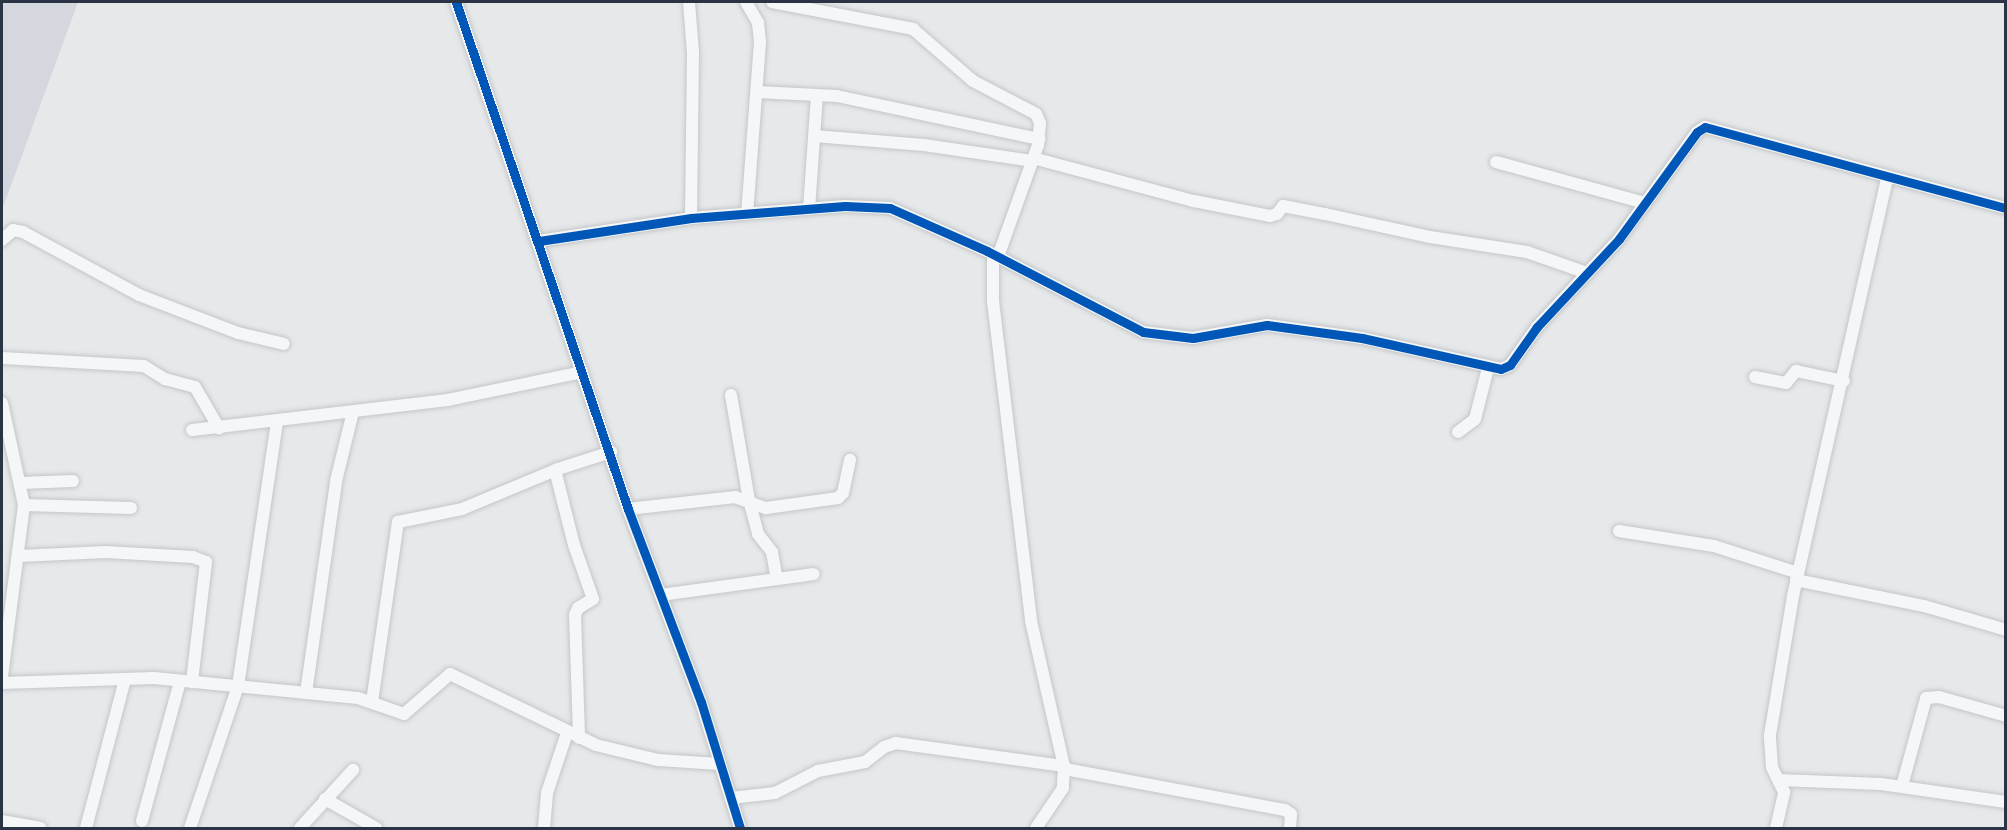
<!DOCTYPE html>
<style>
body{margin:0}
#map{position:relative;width:2007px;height:830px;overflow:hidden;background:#e6e8ea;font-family:Roboto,sans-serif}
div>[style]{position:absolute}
.built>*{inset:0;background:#d4d7dd}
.roads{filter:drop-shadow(0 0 2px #c4c6c8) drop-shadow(0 0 2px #c4c6c8)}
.minor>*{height:12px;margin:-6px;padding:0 6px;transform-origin:6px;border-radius:6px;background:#f5f6f7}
.cycleway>*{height:9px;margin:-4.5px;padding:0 4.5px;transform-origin:4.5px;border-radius:4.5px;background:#0057b8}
span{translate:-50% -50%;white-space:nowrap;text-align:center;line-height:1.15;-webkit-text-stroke:4.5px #f4f6f9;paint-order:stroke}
.frame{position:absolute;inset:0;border:3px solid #2b3445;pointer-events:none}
</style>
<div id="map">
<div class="built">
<i style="clip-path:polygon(2px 2px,78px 2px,2px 210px)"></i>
</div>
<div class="roads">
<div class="minor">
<i style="left:456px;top:2px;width:535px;rotate:71.26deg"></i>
<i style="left:628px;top:509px;width:206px;rotate:69.3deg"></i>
<i style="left:701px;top:702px;width:132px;rotate:72.8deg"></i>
<i style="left:689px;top:2px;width:51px;rotate:85.5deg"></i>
<i style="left:693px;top:53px;width:165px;rotate:90.7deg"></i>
<i style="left:746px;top:2px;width:24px;rotate:60deg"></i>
<i style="left:758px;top:23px;width:19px;rotate:84deg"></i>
<i style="left:760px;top:42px;width:171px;rotate:94.3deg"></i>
<i style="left:772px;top:2px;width:144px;rotate:10.8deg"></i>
<i style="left:913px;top:29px;width:79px;rotate:40.9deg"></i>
<i style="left:973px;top:81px;width:71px;rotate:27.6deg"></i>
<i style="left:1036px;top:114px;width:10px;rotate:66deg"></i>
<i style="left:1040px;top:123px;width:22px;rotate:95deg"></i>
<i style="left:1038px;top:145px;width:119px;rotate:109.7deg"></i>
<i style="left:757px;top:92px;width:80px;rotate:2.9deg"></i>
<i style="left:837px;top:96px;width:207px;rotate:12deg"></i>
<i style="left:814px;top:136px;width:110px;rotate:4.7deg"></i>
<i style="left:924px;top:145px;width:109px;rotate:8.4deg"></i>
<i style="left:1033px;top:158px;width:167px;rotate:15deg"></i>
<i style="left:1194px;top:201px;width:77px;rotate:11.2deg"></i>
<i style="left:1270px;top:216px;width:7px;rotate:-16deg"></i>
<i style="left:1277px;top:214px;width:10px;rotate:-53deg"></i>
<i style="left:1283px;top:206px;width:43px;rotate:10.8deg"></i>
<i style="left:1325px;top:214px;width:107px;rotate:12.4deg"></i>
<i style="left:1430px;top:237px;width:98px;rotate:8.8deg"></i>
<i style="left:1527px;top:252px;width:64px;rotate:19.3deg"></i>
<i style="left:1496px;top:162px;width:155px;rotate:15.4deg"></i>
<i style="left:809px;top:209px;width:114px;rotate:-86deg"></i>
<i style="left:2px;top:240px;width:15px;rotate:-42deg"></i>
<i style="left:13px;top:230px;width:10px;rotate:11deg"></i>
<i style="left:23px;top:232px;width:132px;rotate:28.5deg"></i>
<i style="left:139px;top:295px;width:106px;rotate:21deg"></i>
<i style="left:238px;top:333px;width:47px;rotate:13.4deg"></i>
<i style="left:539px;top:241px;width:154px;rotate:-8.6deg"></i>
<i style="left:691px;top:218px;width:154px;rotate:-4.5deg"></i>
<i style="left:845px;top:206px;width:45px;rotate:2.5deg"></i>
<i style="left:890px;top:208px;width:106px;rotate:23.9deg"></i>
<i style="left:987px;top:251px;width:176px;rotate:27.4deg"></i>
<i style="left:1143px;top:332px;width:50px;rotate:6.8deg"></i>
<i style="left:1193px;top:338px;width:75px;rotate:-10deg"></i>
<i style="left:1267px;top:325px;width:96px;rotate:7.8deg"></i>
<i style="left:1362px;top:338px;width:142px;rotate:12.6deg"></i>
<i style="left:1501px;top:369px;width:10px;rotate:-24deg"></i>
<i style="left:1510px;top:365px;width:47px;rotate:-54.6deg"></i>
<i style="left:1537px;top:327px;width:120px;rotate:-47deg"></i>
<i style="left:1619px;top:239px;width:132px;rotate:-53.9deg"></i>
<i style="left:1697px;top:132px;width:9px;rotate:-32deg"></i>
<i style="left:1705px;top:127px;width:312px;rotate:15.1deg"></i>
<i style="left:993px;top:255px;width:46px;rotate:90deg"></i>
<i style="left:993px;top:301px;width:322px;rotate:83.2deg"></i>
<i style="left:1031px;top:621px;width:149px;rotate:77.2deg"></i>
<i style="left:1064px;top:766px;width:22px;rotate:93deg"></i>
<i style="left:1063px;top:788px;width:48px;rotate:124deg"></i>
<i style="left:2px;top:358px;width:142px;rotate:3.2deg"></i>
<i style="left:144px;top:366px;width:25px;rotate:32deg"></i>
<i style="left:165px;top:379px;width:31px;rotate:15deg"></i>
<i style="left:195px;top:387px;width:48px;rotate:59.7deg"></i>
<i style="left:1755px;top:377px;width:32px;rotate:11deg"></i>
<i style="left:1786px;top:383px;width:16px;rotate:-50deg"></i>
<i style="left:1796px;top:371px;width:49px;rotate:11.8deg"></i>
<i style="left:731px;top:395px;width:107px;rotate:80.3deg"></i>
<i style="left:749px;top:500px;width:35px;rotate:75deg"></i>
<i style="left:758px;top:534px;width:23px;rotate:52deg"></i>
<i style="left:772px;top:552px;width:27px;rotate:80deg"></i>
<i style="left:2px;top:403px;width:104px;rotate:77.8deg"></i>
<i style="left:24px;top:505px;width:172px;rotate:97.3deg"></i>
<i style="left:192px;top:430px;width:258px;rotate:-6.7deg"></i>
<i style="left:448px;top:400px;width:137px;rotate:-11.8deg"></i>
<i style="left:1458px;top:432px;width:21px;rotate:-37deg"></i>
<i style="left:1475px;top:419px;width:53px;rotate:-75.7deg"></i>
<i style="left:555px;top:470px;width:77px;rotate:75.8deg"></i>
<i style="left:574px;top:545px;width:57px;rotate:70.6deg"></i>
<i style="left:593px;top:599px;width:17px;rotate:149deg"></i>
<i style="left:578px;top:608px;width:8px;rotate:113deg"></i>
<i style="left:575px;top:615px;width:123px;rotate:88.1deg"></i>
<i style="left:20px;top:483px;width:53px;rotate:-2.2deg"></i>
<i style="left:24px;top:505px;width:107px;rotate:1.6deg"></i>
<i style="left:628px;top:509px;width:108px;rotate:-6.4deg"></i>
<i style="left:735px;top:497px;width:33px;rotate:20deg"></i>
<i style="left:766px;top:508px;width:73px;rotate:-7.9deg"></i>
<i style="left:838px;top:498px;width:7px;rotate:-45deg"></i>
<i style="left:843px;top:493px;width:34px;rotate:-78deg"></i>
<i style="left:1619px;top:531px;width:96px;rotate:9deg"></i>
<i style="left:1714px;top:546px;width:88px;rotate:17.8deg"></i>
<i style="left:19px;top:556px;width:87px;rotate:-2.6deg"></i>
<i style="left:106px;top:552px;width:87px;rotate:3.3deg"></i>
<i style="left:193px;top:557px;width:14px;rotate:21deg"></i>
<i style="left:206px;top:562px;width:121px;rotate:96.7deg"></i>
<i style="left:1796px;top:580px;width:131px;rotate:11.5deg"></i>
<i style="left:1924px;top:606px;width:85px;rotate:16.3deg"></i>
<i style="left:661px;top:595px;width:154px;rotate:-7.8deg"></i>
<i style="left:2px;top:683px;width:152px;rotate:-1.9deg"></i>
<i style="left:154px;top:678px;width:205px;rotate:5.6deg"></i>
<i style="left:358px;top:698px;width:49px;rotate:19.2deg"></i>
<i style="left:404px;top:714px;width:61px;rotate:-41deg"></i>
<i style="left:450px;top:674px;width:162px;rotate:25.9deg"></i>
<i style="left:596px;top:745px;width:64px;rotate:13.6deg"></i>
<i style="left:658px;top:760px;width:62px;rotate:3.7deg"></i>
<i style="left:306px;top:693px;width:214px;rotate:-81.9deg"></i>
<i style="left:336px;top:481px;width:71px;rotate:-76.2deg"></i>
<i style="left:372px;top:702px;width:182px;rotate:-81.8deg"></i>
<i style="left:398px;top:522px;width:65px;rotate:-11.5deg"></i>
<i style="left:462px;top:509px;width:104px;rotate:-22.6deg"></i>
<i style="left:558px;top:469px;width:56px;rotate:-17.8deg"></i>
<i style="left:1065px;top:769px;width:224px;rotate:10.6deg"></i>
<i style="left:1285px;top:810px;width:7px;rotate:34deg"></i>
<i style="left:1291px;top:814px;width:14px;rotate:94deg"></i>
<i style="left:1779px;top:780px;width:102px;rotate:2.2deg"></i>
<i style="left:1881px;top:784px;width:126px;rotate:8.2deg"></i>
<i style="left:1902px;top:786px;width:91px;rotate:-74.7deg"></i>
<i style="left:1926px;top:698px;width:13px;rotate:-4deg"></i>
<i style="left:1939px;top:697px;width:70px;rotate:15.8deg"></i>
<i style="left:731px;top:798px;width:44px;rotate:-6.5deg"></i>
<i style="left:775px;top:793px;width:48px;rotate:-27.1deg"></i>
<i style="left:818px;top:771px;width:48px;rotate:-10.8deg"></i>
<i style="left:865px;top:762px;width:24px;rotate:-38deg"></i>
<i style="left:884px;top:747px;width:13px;rotate:-18deg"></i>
<i style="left:896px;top:743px;width:170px;rotate:7.8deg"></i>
<i style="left:325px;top:799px;width:59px;rotate:29.6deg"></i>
<i style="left:2px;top:821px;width:39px;rotate:10deg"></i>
<i style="left:142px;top:821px;width:145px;rotate:-74.8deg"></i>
<i style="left:86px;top:828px;width:154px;rotate:-75.3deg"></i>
<i style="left:190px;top:828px;width:150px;rotate:-71.3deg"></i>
<i style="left:238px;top:686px;width:268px;rotate:-81.6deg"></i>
<i style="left:300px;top:828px;width:79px;rotate:-47.6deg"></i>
<i style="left:544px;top:828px;width:35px;rotate:-85deg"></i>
<i style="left:547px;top:793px;width:63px;rotate:-71.6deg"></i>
<i style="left:1776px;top:828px;width:37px;rotate:-77deg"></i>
<i style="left:1784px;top:792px;width:28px;rotate:-116deg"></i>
<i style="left:1772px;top:767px;width:32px;rotate:-94deg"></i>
<i style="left:1770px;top:735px;width:141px;rotate:-80.6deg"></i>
<i style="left:1793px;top:596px;width:428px;rotate:-77.3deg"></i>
</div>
</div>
<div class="cycleway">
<i style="left:456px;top:2px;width:535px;rotate:71.26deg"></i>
<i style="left:628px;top:509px;width:206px;rotate:69.3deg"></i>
<i style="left:701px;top:702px;width:132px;rotate:72.8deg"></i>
<i style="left:539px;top:241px;width:154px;rotate:-8.6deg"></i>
<i style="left:691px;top:218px;width:154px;rotate:-4.5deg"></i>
<i style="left:845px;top:206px;width:45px;rotate:2.5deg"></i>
<i style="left:890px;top:208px;width:106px;rotate:23.9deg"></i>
<i style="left:987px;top:251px;width:176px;rotate:27.4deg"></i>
<i style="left:1143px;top:332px;width:50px;rotate:6.8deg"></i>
<i style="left:1193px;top:338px;width:75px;rotate:-10deg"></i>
<i style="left:1267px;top:325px;width:96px;rotate:7.8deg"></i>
<i style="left:1362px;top:338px;width:142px;rotate:12.6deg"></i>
<i style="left:1501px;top:369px;width:10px;rotate:-24deg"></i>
<i style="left:1510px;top:365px;width:47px;rotate:-54.6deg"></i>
<i style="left:1537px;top:327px;width:120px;rotate:-47deg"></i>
<i style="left:1619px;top:239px;width:132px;rotate:-53.9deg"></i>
<i style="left:1697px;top:132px;width:9px;rotate:-32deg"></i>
<i style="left:1705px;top:127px;width:312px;rotate:15.1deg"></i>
</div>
<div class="frame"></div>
</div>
